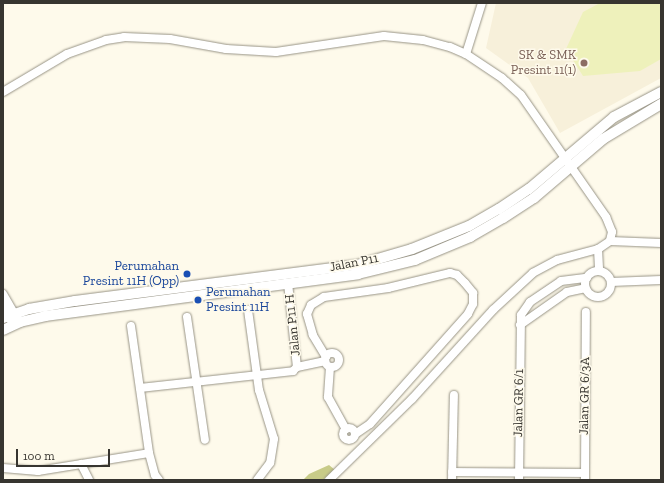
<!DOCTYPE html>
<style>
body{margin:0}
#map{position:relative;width:664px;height:483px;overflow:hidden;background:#fefaeb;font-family:"Zilla Slab",serif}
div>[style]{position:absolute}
.built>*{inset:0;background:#f7f0da}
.green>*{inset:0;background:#eef1bb}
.forest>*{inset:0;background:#c8cb88}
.roads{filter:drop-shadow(0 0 1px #989486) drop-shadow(0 0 1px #989486)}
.minor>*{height:8px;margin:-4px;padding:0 4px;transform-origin:4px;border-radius:4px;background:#fff}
.minor>.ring{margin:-4px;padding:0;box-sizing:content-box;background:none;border:8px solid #fff;border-radius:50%}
.major>*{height:10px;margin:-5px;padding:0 5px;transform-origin:5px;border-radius:5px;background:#fff}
.dots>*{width:11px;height:11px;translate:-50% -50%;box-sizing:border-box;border:2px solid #fefaeb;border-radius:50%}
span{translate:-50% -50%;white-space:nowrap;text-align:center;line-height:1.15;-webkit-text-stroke:3px #fefaeb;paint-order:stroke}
.education-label{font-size:13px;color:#785e54}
.right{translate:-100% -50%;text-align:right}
.street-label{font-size:13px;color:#373530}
.transit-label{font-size:13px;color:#164399}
.left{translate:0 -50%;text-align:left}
.frame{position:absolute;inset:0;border:4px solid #373530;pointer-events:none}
.scale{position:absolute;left:16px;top:449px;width:94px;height:18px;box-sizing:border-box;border:2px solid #373530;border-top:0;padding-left:5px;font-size:12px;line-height:14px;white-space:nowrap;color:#373530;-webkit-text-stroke:3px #fefaeb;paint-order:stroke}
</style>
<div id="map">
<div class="built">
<i style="clip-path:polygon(496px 3px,661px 3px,661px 78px,560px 133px,528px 78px,486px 48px)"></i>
</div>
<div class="green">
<i style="clip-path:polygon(600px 3px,661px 3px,661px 59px,640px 71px,583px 76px,566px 49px,583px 12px)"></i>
</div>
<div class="forest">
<i style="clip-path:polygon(329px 465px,335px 470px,323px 480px,303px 480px,309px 474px)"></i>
</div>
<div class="roads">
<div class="minor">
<i style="left:466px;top:54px;width:53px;rotate:-72.6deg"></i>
<i style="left:3px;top:92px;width:74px;rotate:-30.7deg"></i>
<i style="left:67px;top:54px;width:41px;rotate:-19.7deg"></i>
<i style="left:106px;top:40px;width:18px;rotate:-9deg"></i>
<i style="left:124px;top:37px;width:46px;rotate:2.5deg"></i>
<i style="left:170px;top:39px;width:57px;rotate:10.1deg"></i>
<i style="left:226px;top:49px;width:50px;rotate:3.4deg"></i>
<i style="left:276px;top:52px;width:109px;rotate:-8.4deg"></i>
<i style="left:384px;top:36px;width:39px;rotate:6deg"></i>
<i style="left:423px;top:40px;width:28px;rotate:15deg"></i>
<i style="left:450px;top:47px;width:17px;rotate:24deg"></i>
<i style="left:466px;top:54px;width:43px;rotate:33.7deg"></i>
<i style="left:502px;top:78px;width:25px;rotate:42deg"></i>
<i style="left:521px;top:95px;width:149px;rotate:55.1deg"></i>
<i style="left:606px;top:217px;width:16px;rotate:68deg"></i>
<i style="left:612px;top:232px;width:9px;rotate:103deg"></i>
<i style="left:610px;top:241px;width:14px;rotate:146deg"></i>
<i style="left:598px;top:249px;width:42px;rotate:165deg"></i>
<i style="left:557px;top:260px;width:27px;rotate:152deg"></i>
<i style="left:533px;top:273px;width:54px;rotate:137.2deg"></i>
<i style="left:493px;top:310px;width:120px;rotate:132.3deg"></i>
<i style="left:412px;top:399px;width:116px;rotate:135.7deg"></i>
<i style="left:610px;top:241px;width:51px;rotate:2.2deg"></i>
<i style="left:598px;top:249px;width:22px;rotate:87deg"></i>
<i class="ring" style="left:585px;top:271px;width:18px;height:18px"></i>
<i style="left:611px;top:282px;width:50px;rotate:-2.3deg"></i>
<i style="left:288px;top:283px;width:84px;rotate:83.9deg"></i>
<i style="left:3px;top:294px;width:28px;rotate:60deg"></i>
<i style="left:3px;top:307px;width:20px;rotate:60deg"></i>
<i style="left:248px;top:310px;width:81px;rotate:82.2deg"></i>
<i style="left:259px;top:390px;width:51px;rotate:73deg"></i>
<i style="left:274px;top:439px;width:24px;rotate:99deg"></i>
<i style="left:270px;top:463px;width:21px;rotate:127deg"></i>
<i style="left:187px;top:317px;width:124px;rotate:81.7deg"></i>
<i style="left:520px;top:325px;width:57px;rotate:-35.1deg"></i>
<i style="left:567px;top:292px;width:19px;rotate:-12deg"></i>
<i style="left:131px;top:326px;width:128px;rotate:81.9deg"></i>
<i style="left:149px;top:453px;width:23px;rotate:75deg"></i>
<i style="left:155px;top:475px;width:6px;rotate:51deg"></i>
<i class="ring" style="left:325px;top:353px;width:6px;height:6px"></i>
<i style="left:326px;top:357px;width:26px;rotate:-121deg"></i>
<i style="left:313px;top:335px;width:22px;rotate:-106deg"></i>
<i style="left:307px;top:314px;width:10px;rotate:-66deg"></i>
<i style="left:311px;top:305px;width:15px;rotate:-32deg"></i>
<i style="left:324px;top:297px;width:65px;rotate:-8deg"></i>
<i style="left:388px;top:288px;width:64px;rotate:-13.6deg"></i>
<i style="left:450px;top:273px;width:7px;rotate:16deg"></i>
<i style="left:457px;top:275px;width:11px;rotate:45deg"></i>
<i style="left:465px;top:283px;width:13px;rotate:51deg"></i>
<i style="left:473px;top:293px;width:11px;rotate:90deg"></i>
<i style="left:473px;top:304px;width:11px;rotate:117deg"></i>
<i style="left:468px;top:314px;width:147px;rotate:131.7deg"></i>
<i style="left:370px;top:424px;width:18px;rotate:146deg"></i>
<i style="left:330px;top:367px;width:30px;rotate:94deg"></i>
<i style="left:328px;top:397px;width:37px;rotate:61deg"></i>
<i style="left:140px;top:388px;width:154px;rotate:-6.3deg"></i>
<i style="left:293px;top:371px;width:6px;rotate:-45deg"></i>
<i style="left:297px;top:367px;width:29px;rotate:-12deg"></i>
<i class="ring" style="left:343px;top:428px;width:4px;height:4px"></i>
<i style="left:81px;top:464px;width:18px;rotate:63deg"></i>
<i style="left:3px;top:468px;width:35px;rotate:5deg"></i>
<i style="left:38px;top:471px;width:112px;rotate:-9.2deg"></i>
<i style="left:452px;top:472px;width:133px;rotate:0.4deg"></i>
<i style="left:452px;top:480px;width:85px;rotate:-88.7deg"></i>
<i style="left:519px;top:480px;width:165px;rotate:-89.3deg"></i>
<i style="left:521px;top:315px;width:16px;rotate:-55deg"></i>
<i style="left:530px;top:302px;width:37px;rotate:-34deg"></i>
<i style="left:561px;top:281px;width:26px;rotate:-7deg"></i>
<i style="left:585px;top:480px;width:168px;rotate:-89.7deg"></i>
</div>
<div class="major">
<i style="left:3px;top:318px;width:28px;rotate:-19deg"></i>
<i style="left:29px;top:309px;width:47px;rotate:-9.9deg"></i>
<i style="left:75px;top:301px;width:284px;rotate:-7.3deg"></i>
<i style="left:357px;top:265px;width:57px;rotate:-16.2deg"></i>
<i style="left:412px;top:249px;width:61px;rotate:-22deg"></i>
<i style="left:469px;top:226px;width:34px;rotate:-30deg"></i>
<i style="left:499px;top:209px;width:36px;rotate:-34deg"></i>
<i style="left:529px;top:189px;width:111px;rotate:-40.3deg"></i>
<i style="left:614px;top:117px;width:53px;rotate:-28deg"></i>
<i style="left:3px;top:330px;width:19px;rotate:-25deg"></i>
<i style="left:20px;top:322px;width:26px;rotate:-13deg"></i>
<i style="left:45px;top:316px;width:316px;rotate:-7.6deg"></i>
<i style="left:358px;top:274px;width:59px;rotate:-13.8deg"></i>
<i style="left:415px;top:260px;width:60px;rotate:-22.7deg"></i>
<i style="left:470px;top:237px;width:38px;rotate:-30deg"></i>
<i style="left:503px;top:218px;width:37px;rotate:-33deg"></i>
<i style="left:534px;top:198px;width:91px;rotate:-40.5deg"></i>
<i style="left:603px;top:139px;width:68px;rotate:-31.1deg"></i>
</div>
</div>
<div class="dots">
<i style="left:584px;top:63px;background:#8d6e63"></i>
<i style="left:187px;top:274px;background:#1a4fb4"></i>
<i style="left:198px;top:300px;background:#1a4fb4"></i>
</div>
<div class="education-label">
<span class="right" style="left:576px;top:63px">SK &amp; SMK<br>Presint 11(1)</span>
</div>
<div class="street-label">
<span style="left:354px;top:263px;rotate:-11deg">Jalan P11</span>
<span style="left:293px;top:325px;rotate:-96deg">Jalan P11 H</span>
<span style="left:585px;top:396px;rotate:-89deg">Jalan GR 6/3A</span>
<span style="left:519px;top:403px;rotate:-89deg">Jalan GR 6/1</span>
</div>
<div class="transit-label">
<span class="right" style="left:179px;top:274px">Perumahan<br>Presint 11H (Opp)</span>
<span class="left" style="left:206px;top:300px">Perumahan<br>Presint 11H</span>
</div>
<div class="frame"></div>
<div class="scale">100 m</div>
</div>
